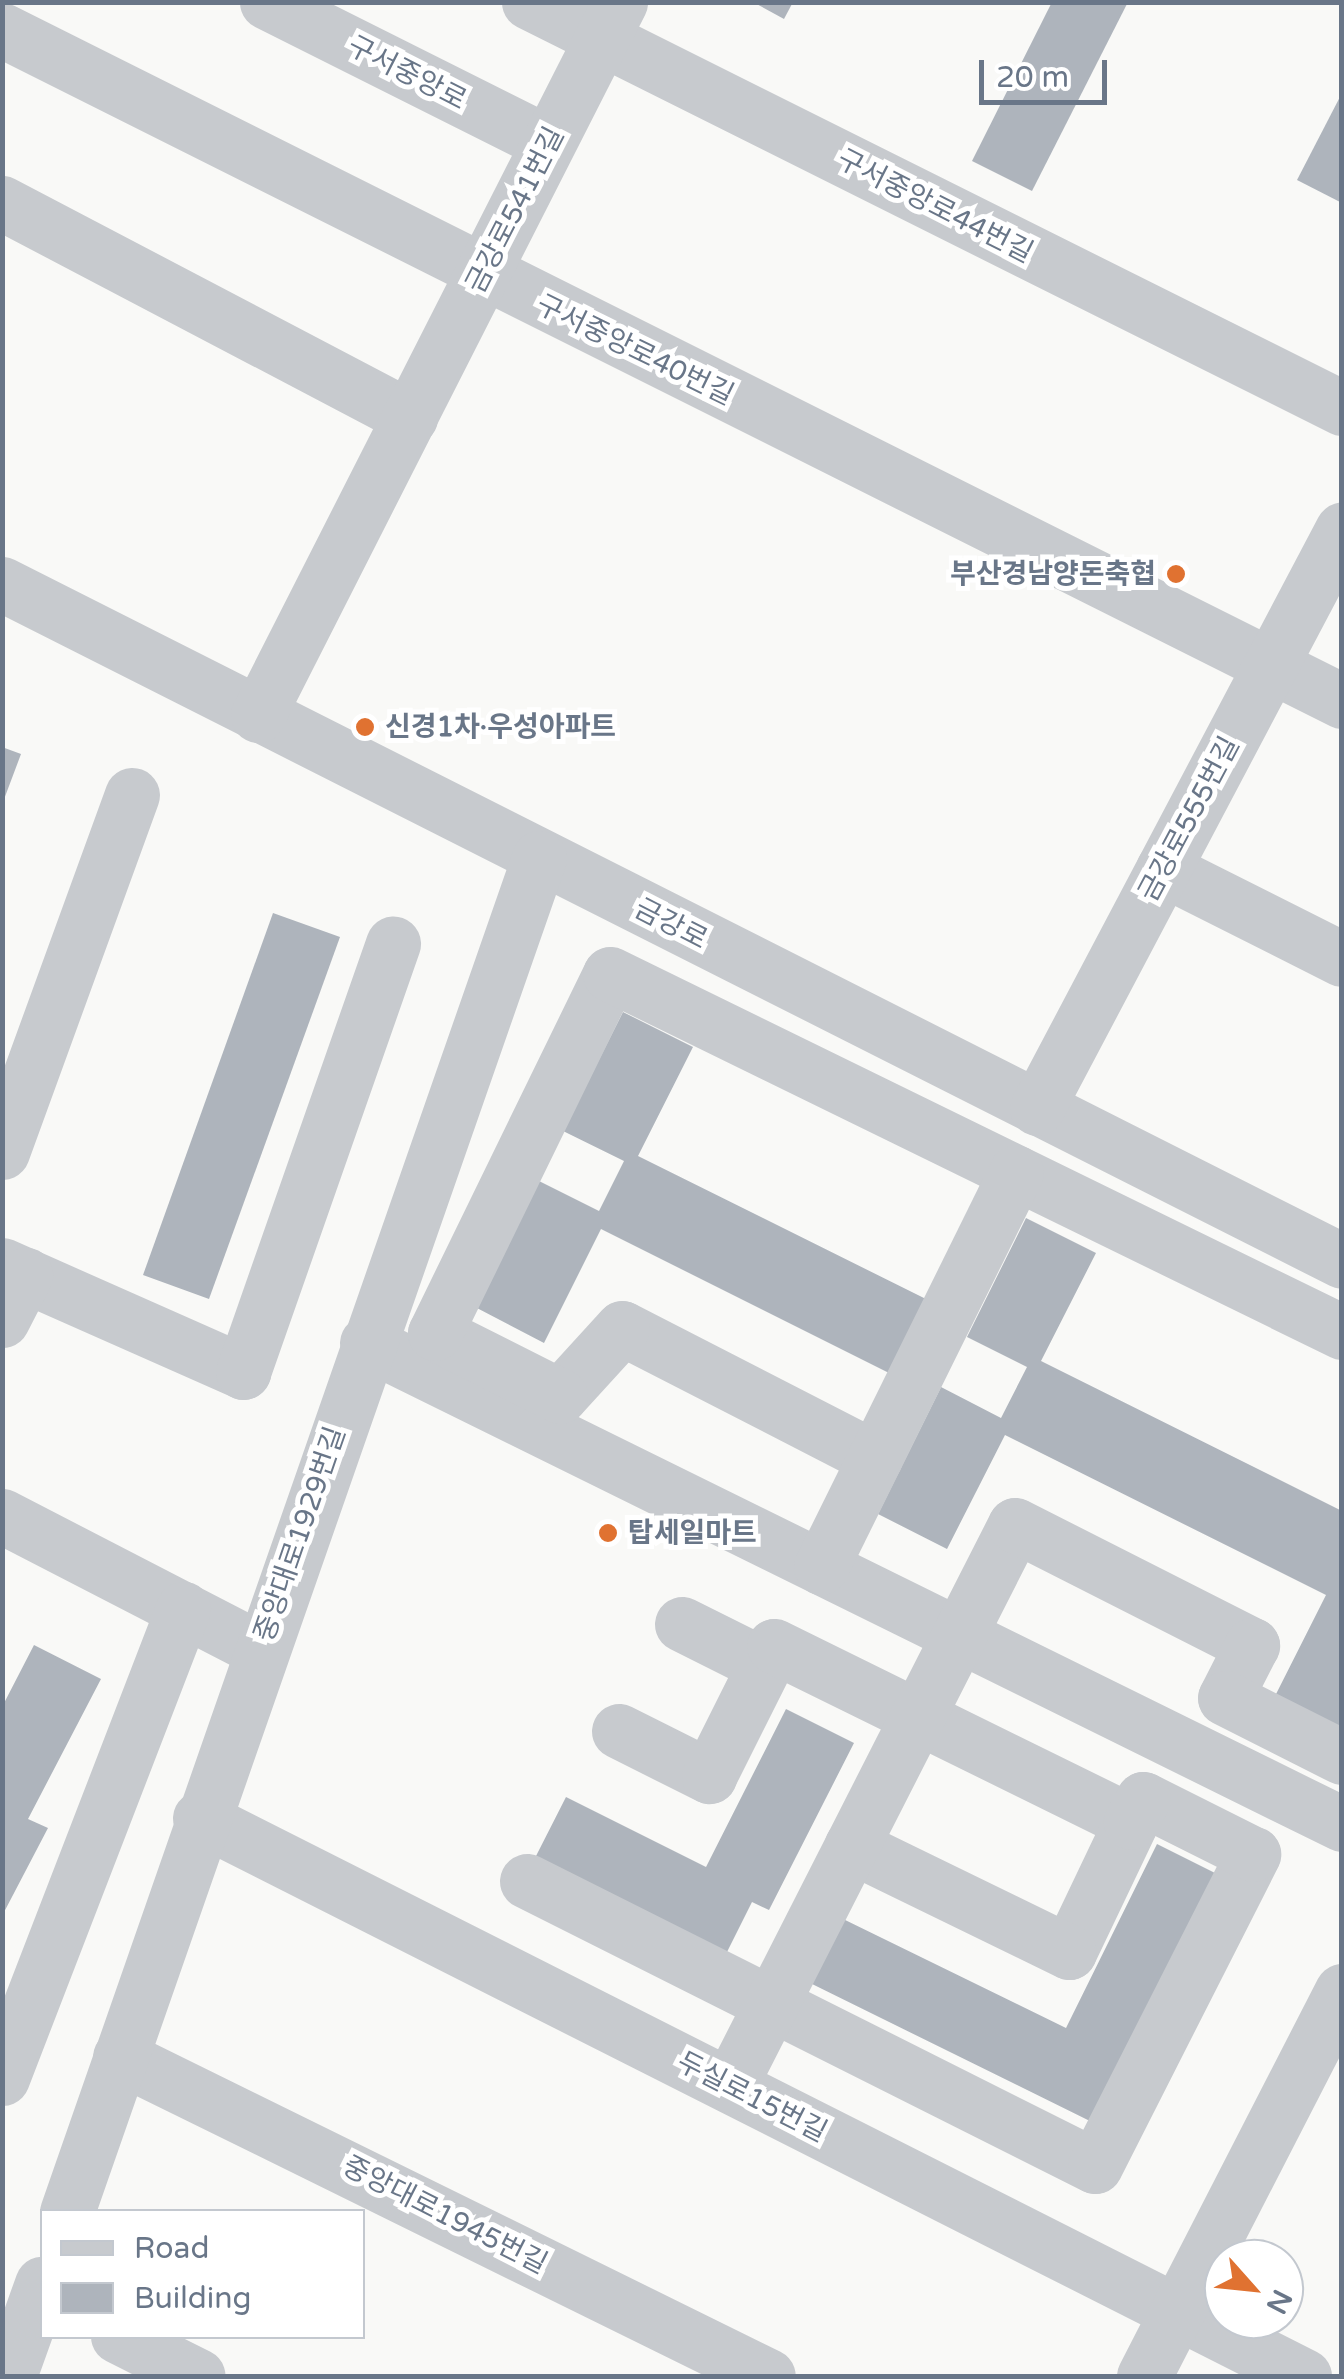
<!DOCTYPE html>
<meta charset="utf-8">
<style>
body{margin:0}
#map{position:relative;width:1344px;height:2379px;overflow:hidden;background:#f9f9f7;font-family:"Varela Round","Noto Sans KR",sans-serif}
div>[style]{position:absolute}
.building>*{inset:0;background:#aeb4bc}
.minor>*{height:55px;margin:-27.5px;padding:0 27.5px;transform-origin:27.5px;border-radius:27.5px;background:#c7cace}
.dots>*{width:28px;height:28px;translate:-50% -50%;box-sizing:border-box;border:5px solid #fff;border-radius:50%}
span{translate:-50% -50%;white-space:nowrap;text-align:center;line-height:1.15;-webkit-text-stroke:10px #fff;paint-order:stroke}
.street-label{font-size:28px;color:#697688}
.poi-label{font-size:28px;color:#697688;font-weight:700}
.right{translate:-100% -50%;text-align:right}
.left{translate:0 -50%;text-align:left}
.frame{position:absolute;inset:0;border:5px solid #697688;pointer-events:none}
.legend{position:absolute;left:40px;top:2209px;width:325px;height:130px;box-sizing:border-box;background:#fff;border:2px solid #c3c8cf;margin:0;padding:12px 18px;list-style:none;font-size:30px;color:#697688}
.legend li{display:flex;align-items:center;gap:20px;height:50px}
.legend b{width:50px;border:2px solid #c3c8cf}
.north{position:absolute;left:1204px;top:2239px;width:100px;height:100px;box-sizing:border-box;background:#fff;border:2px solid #c3c8cf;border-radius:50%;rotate:117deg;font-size:28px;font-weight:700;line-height:40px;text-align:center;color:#697688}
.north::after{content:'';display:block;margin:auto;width:35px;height:45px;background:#e07231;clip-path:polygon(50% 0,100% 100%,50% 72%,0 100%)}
.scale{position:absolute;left:979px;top:60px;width:128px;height:45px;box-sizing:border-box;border:5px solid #697688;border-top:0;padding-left:12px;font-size:30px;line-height:35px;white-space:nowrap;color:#697688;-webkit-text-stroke:8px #fff;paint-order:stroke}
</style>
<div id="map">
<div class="building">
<i style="clip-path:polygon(753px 2px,793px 2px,784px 19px)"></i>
<i style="clip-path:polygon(1052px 2px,1128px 2px,1032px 191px,972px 161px)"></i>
<i style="clip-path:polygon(1342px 93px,1342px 203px,1297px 180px)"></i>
<i style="clip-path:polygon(2px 747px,21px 754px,3px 802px,2px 802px)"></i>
<i style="clip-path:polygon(273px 913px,340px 937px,209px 1299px,143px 1275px)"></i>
<i style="clip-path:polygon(623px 1012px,693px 1047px,638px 1156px,932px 1302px,895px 1376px,601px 1229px,544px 1343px,475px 1307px,539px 1181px,599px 1211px,624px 1161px,563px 1131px)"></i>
<i style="clip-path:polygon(1026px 1218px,1096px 1253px,1041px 1361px,1342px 1511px,1342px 1739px,1271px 1704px,1326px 1595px,1005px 1435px,947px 1549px,878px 1514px,941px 1387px,1001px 1418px,1027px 1367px,967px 1337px)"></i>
<i style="clip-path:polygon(34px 1645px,101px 1679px,28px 1819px,48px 1828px,2px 1916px,2px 1707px)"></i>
<i style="clip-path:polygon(786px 1709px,854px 1743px,769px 1910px,752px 1902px,727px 1952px,536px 1856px,566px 1797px,706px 1867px)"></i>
<i style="clip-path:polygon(1157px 1844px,1223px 1877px,1100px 2126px,808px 1982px,839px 1917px,1066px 2028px)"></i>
</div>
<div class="minor">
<i style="left:267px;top:2px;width:314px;rotate:26.6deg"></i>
<i style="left:529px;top:2px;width:909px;rotate:26.54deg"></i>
<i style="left:2px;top:30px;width:1499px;rotate:26.6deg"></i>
<i style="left:2px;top:203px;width:461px;rotate:27.7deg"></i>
<i style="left:2px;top:584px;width:1501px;rotate:26.8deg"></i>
<i style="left:258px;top:715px;width:800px;rotate:-63.08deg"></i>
<i style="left:1163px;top:869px;width:200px;rotate:26.7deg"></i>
<i style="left:1037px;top:1108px;width:654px;rotate:-62.18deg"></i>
<i style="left:2px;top:1152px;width:380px;rotate:-70deg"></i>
<i style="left:2px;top:1265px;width:264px;rotate:23.9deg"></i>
<i style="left:243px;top:1372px;width:454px;rotate:-70.7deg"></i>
<i style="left:2px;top:1320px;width:51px;rotate:-62.9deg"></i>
<i style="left:367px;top:1343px;width:1087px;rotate:26.26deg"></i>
<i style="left:875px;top:1458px;width:284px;rotate:-152.8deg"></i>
<i style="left:622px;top:1328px;width:92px;rotate:132.4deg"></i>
<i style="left:560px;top:1396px;width:140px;rotate:-153.3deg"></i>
<i style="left:435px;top:1333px;width:399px;rotate:-64deg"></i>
<i style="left:610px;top:974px;width:815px;rotate:26.06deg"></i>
<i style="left:2px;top:1516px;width:290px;rotate:27.3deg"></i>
<i style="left:821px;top:1567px;width:440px;rotate:-63.7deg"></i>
<i style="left:682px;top:1624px;width:92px;rotate:26.6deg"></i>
<i style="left:619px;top:1731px;width:101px;rotate:26.6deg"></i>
<i style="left:709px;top:1776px;width:145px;rotate:-63.4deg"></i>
<i style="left:774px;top:1646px;width:398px;rotate:26.2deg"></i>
<i style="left:1131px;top:1822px;width:144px;rotate:115.5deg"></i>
<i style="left:1069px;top:1952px;width:242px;rotate:-154deg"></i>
<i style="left:200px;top:1818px;width:1237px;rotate:26.81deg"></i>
<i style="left:527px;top:1881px;width:635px;rotate:26.65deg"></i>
<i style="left:1095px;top:2166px;width:350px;rotate:-63.1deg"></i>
<i style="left:1253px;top:1854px;width:123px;rotate:-153.4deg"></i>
<i style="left:1143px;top:1799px;width:26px;rotate:118deg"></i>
<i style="left:120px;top:2057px;width:722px;rotate:26.21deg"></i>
<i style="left:2px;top:2078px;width:503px;rotate:-68.9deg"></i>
<i style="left:730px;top:2085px;width:628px;rotate:-63.03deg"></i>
<i style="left:1015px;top:1525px;width:266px;rotate:26.9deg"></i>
<i style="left:1252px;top:1645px;width:59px;rotate:117deg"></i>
<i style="left:1225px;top:1698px;width:131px;rotate:26.8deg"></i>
<i style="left:67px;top:2212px;width:1434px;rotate:-70.78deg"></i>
<i style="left:118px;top:2336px;width:89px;rotate:26.6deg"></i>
<i style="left:9px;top:2376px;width:98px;rotate:-70.3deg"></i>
<i style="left:1144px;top:2376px;width:433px;rotate:-62.8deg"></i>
</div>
<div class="dots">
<i style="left:1176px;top:574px;background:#e07231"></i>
<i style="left:365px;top:727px;background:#e07231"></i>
<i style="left:608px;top:1533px;background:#e07231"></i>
</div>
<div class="street-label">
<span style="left:407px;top:73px;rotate:27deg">구서중앙로</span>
<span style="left:935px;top:206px;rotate:27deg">구서중앙로44번길</span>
<span style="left:515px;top:210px;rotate:-63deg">금강로541번길</span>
<span style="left:635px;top:350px;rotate:26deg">구서중앙로40번길</span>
<span style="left:1189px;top:819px;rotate:-62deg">금강로555번길</span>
<span style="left:671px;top:924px;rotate:27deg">금강로</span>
<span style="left:300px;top:1534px;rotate:-71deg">중앙대로1929번길</span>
<span style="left:752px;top:2097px;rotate:27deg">두실로15번길</span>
<span style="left:445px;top:2215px;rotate:27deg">중앙대로1945번길</span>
</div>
<div class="poi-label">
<span class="right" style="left:1156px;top:574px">부산경남양돈축협</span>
<span class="left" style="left:385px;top:727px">신경1차·우성아파트</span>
<span class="left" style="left:628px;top:1533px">탑세일마트</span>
</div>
<div class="frame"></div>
<ul class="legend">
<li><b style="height:12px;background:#c7cace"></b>Road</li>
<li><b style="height:28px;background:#aeb4bc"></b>Building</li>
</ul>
<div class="north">N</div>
<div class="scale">20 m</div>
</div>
